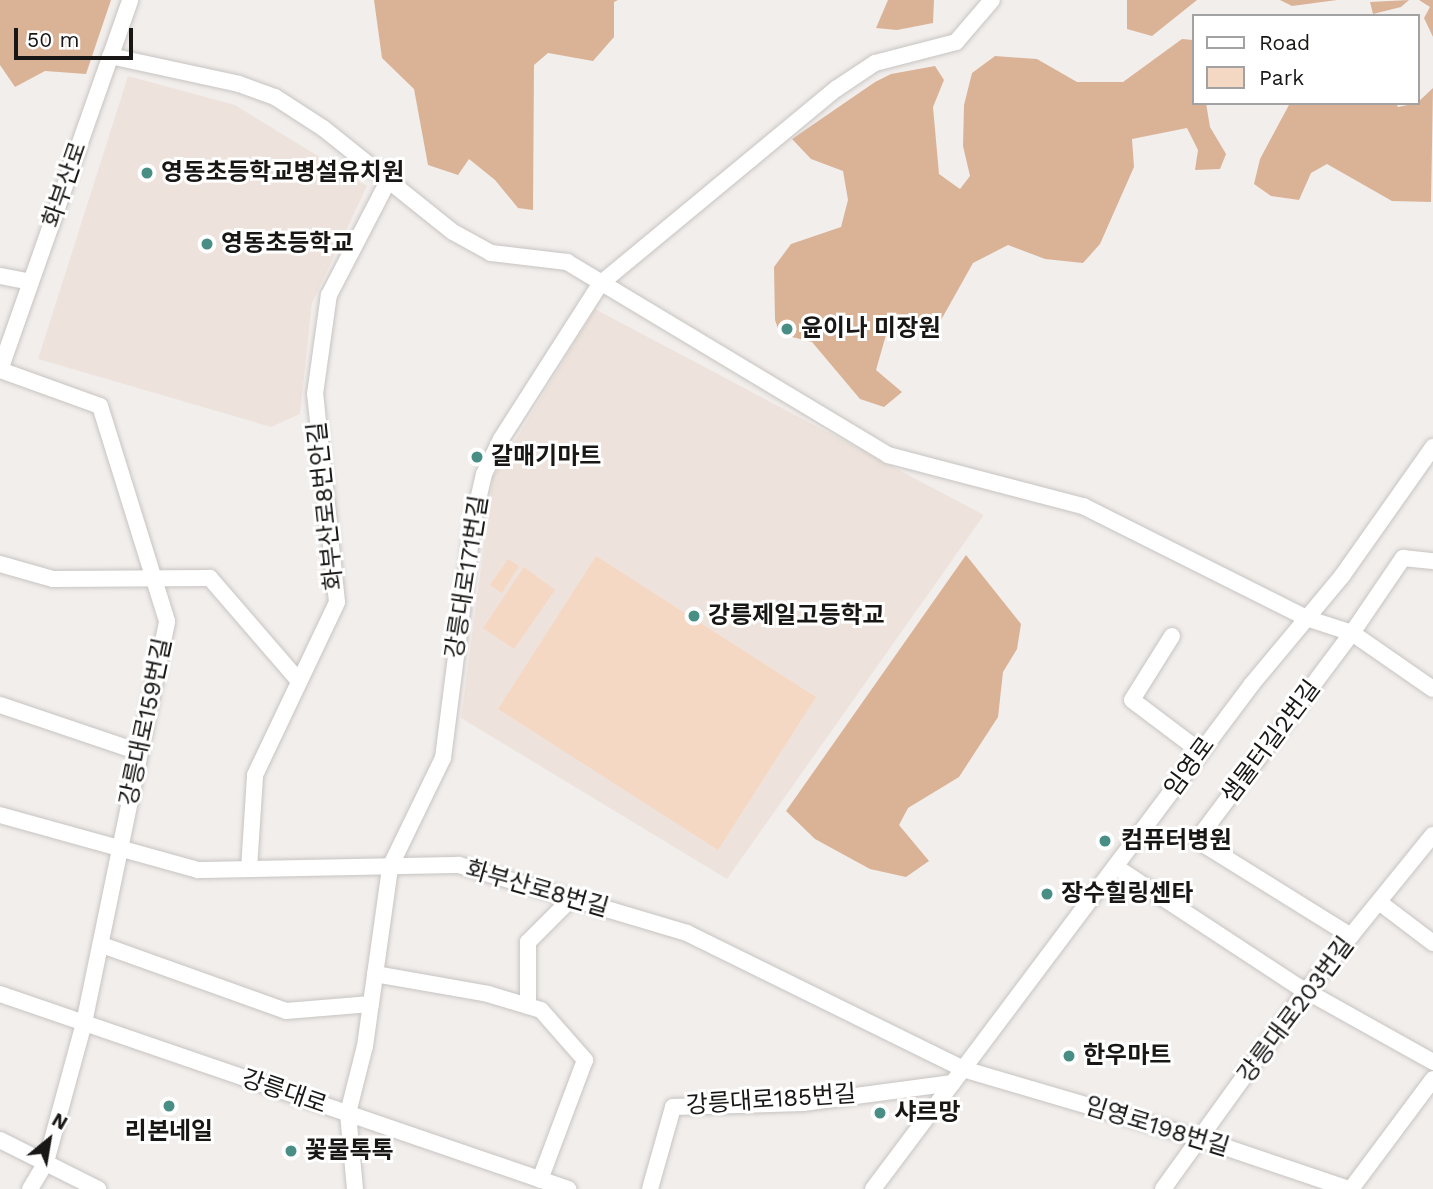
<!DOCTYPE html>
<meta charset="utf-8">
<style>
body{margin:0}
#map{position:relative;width:1433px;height:1189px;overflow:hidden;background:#f2eeec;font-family:"Work Sans","Noto Sans KR",sans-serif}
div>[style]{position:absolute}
.built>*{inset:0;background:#eee3dc}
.green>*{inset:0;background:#f5d8c3}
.forest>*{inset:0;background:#dab397}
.roads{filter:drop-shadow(0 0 2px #c7c4c1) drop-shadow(0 0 2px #c7c4c1)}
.minor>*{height:16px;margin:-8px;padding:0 8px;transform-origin:8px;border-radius:8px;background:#fff}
.dots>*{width:19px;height:19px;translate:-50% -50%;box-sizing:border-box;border:4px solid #fff;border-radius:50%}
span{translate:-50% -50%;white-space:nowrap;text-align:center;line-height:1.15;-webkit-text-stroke:6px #fff;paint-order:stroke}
.poi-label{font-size:24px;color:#181716;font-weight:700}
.left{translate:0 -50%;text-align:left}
.street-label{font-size:24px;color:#181716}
.legend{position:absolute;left:1192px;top:14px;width:228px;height:91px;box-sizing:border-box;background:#fff;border:2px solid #a3a2a2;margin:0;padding:9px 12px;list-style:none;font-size:21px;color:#181716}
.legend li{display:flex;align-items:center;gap:14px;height:35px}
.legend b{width:35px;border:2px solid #a3a2a2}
.north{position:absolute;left:14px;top:1105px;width:70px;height:70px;-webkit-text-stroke:5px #fff;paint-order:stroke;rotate:30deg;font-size:19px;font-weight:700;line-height:28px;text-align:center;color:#181716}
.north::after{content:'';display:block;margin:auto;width:24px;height:32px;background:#181716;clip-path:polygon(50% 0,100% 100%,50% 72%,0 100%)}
.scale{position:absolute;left:14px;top:28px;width:119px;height:32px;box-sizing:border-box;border:4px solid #181716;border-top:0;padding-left:9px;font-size:21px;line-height:24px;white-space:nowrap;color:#181716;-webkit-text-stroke:5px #fff;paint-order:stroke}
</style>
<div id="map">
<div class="built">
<i style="clip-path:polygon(128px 76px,235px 105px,367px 186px,312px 303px,300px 414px,271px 427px,38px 359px)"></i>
<i style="clip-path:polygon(595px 309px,984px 515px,727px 879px,461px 718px,493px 477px)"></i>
</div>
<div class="green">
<i style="clip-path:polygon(596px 556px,816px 697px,718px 850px,498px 709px)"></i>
<i style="clip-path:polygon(508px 559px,519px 566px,502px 593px,490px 585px)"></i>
<i style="clip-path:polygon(524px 567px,555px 590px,514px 649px,483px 628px)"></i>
</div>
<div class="forest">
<i style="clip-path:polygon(0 0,111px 0,86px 74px,45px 71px,15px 87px,0 65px)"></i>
<i style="clip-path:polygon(374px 0,618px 0,614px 2px,614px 37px,593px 61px,548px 53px,534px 65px,533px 210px,518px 208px,495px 180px,469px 159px,458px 175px,428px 165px,414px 89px,382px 58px)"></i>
<i style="clip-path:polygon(888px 0,934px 0,933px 23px,897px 30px,876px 28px)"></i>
<i style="clip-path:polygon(1127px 0,1197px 0,1152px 36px,1127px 29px)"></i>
<i style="clip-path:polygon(1280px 0,1337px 0,1292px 6px)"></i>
<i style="clip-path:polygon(1409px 0,1401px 7px,1373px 14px,1370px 2px)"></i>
<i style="clip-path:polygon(1419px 0,1433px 0,1433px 37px,1424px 18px,1430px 7px)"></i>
<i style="clip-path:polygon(1182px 39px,1193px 40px,1193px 103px,1206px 103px,1210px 127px,1226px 154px,1220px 169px,1195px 170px,1198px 150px,1187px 128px,1132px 139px,1134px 167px,1100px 244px,1083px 263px,1045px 259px,1008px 245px,973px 263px,936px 329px,888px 328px,876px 370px,902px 392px,884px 407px,860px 399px,812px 342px,780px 334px,775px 320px,774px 267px,791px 244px,841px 227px,848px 200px,843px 171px,811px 159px,792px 139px,875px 82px,891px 74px,935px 66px,944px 80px,933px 107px,939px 174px,960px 189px,970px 176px,963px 146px,964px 105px,972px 73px,995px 56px,1037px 59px,1077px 82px,1123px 82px)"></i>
<i style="clip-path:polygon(1433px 88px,1431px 202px,1392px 201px,1327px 164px,1311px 173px,1299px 200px,1271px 196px,1254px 184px,1260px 159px,1290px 103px,1396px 103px,1398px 107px,1417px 103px)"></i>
<i style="clip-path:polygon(966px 555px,1021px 624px,1017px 649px,1003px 672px,998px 717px,959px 777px,908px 808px,899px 825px,929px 861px,906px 877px,870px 869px,815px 839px,786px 811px)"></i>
</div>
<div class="roads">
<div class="minor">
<i style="left:110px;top:56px;width:132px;rotate:12.2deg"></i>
<i style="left:239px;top:84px;width:38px;rotate:20deg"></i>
<i style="left:275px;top:97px;width:57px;rotate:32.9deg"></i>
<i style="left:323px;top:128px;width:166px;rotate:38.7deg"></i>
<i style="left:453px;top:232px;width:43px;rotate:28.9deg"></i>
<i style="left:491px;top:253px;width:77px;rotate:6.8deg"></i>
<i style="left:567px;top:262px;width:375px;rotate:31deg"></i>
<i style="left:888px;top:455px;width:202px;rotate:14.7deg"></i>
<i style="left:1083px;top:506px;width:253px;rotate:26.6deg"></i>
<i style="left:1309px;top:619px;width:45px;rotate:18deg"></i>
<i style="left:1352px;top:633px;width:98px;rotate:34.7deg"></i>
<i style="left:0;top:276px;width:31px;rotate:11deg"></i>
<i style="left:0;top:564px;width:55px;rotate:15.8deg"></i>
<i style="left:53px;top:579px;width:157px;rotate:-0.4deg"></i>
<i style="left:210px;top:578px;width:135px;rotate:49.2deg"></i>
<i style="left:1172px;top:636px;width:75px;rotate:122deg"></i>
<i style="left:1132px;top:700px;width:86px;rotate:37deg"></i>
<i style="left:0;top:705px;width:147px;rotate:18.7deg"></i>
<i style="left:0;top:815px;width:205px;rotate:15.5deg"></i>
<i style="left:198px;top:870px;width:261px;rotate:-1.1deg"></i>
<i style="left:459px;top:865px;width:238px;rotate:16.6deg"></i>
<i style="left:687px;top:933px;width:308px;rotate:26.2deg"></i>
<i style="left:963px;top:1069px;width:248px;rotate:16.4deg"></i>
<i style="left:1201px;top:1139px;width:156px;rotate:18.7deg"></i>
<i style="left:1116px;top:867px;width:219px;rotate:33.3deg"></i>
<i style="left:1299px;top:987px;width:154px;rotate:29.2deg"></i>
<i style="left:249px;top:869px;width:94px;rotate:-86.3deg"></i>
<i style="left:255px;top:775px;width:191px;rotate:-64.6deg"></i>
<i style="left:337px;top:602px;width:209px;rotate:-96deg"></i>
<i style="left:315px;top:394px;width:100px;rotate:-82deg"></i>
<i style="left:329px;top:295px;width:128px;rotate:-62.6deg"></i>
<i style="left:1379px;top:902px;width:68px;rotate:37.2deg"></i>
<i style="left:1351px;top:936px;width:181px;rotate:-148.1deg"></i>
<i style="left:1197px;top:840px;width:259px;rotate:-53.2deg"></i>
<i style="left:1352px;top:633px;width:91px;rotate:-55.8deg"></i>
<i style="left:1403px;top:558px;width:30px;rotate:6deg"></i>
<i style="left:102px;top:945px;width:195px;rotate:19.7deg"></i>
<i style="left:286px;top:1011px;width:85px;rotate:-4.7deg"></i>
<i style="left:375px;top:974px;width:115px;rotate:10deg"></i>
<i style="left:488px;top:994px;width:55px;rotate:16.8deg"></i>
<i style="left:541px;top:1010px;width:67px;rotate:48.7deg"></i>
<i style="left:585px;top:1060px;width:128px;rotate:110.6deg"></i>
<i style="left:0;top:994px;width:601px;rotate:18.95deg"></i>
<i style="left:528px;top:1006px;width:64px;rotate:-90deg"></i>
<i style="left:528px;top:942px;width:61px;rotate:-45deg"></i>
<i style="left:0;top:1140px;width:110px;rotate:26.6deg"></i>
<i style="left:30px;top:1189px;width:31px;rotate:-59deg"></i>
<i style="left:46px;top:1162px;width:144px;rotate:-74.7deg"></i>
<i style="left:84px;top:1023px;width:410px;rotate:-78.3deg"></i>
<i style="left:167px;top:621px;width:225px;rotate:-107.3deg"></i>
<i style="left:100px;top:406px;width:106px;rotate:-160.2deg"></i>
<i style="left:0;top:370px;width:392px;rotate:-70.6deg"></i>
<i style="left:355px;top:1189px;width:76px;rotate:-95.3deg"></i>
<i style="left:348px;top:1113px;width:69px;rotate:-75.8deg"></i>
<i style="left:365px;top:1046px;width:181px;rotate:-82deg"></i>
<i style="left:390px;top:867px;width:121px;rotate:-64.1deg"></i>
<i style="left:443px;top:758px;width:243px;rotate:-82.7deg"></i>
<i style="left:474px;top:517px;width:44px;rotate:-76.9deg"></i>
<i style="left:484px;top:474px;width:39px;rotate:-64deg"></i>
<i style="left:501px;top:439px;width:184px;rotate:-57.4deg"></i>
<i style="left:600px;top:284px;width:306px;rotate:-39.6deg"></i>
<i style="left:836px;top:89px;width:47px;rotate:-33.7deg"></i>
<i style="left:875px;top:63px;width:84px;rotate:-14.5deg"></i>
<i style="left:956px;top:42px;width:55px;rotate:-49.4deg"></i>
<i style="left:650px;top:1189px;width:85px;rotate:-74.3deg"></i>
<i style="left:673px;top:1107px;width:130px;rotate:-1.8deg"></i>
<i style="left:803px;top:1103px;width:151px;rotate:-7.6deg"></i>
<i style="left:873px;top:1189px;width:631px;rotate:-53.11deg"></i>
<i style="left:1252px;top:684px;width:141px;rotate:-50.2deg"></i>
<i style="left:1342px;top:576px;width:158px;rotate:-54.8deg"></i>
<i style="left:1163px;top:1189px;width:244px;rotate:-54.2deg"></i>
<i style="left:1306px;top:991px;width:201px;rotate:-50.9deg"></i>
<i style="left:1351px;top:1189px;width:137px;rotate:-53.3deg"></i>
</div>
</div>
<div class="dots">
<i style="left:147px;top:173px;background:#498e85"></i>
<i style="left:207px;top:244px;background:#498e85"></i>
<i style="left:787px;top:329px;background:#498e85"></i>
<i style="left:477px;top:457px;background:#498e85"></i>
<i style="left:694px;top:616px;background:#498e85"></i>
<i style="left:1105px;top:841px;background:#498e85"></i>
<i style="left:1047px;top:894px;background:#498e85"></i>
<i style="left:1069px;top:1056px;background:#498e85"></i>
<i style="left:169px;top:1106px;background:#498e85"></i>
<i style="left:880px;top:1113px;background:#498e85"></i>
<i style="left:291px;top:1151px;background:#498e85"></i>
</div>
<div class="poi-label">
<span class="left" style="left:161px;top:173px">영동초등학교병설유치원</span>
<span class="left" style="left:221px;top:244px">영동초등학교</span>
<span class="left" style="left:801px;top:329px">윤이나 미장원</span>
<span class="left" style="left:491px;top:457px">갈매기마트</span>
<span class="left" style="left:708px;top:616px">강릉제일고등학교</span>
<span class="left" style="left:1121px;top:841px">컴퓨터병원</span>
<span class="left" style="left:1061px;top:894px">장수힐링센타</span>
<span class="left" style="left:1083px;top:1056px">한우마트</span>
<span class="left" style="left:894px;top:1113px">샤르망</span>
<span style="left:169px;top:1132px">리본네일</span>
<span class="left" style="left:305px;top:1151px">꽃물톡톡</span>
</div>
<div class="street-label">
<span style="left:65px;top:185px;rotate:-71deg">화부산로</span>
<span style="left:326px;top:506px;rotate:-96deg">화부산로8번안길</span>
<span style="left:467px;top:577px;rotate:-81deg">강릉대로171번길</span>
<span style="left:146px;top:722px;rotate:-78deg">강릉대로159번길</span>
<span style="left:1271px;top:742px;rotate:-53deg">샘물터길2번길</span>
<span style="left:1190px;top:767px;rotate:-54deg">임영로</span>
<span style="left:537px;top:889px;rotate:16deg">화부산로8번길</span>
<span style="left:1296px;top:1010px;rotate:-53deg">강릉대로203번길</span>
<span style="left:284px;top:1092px;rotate:19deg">강릉대로</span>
<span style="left:771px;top:1100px;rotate:-4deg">강릉대로185번길</span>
<span style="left:1157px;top:1127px;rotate:17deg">임영로198번길</span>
</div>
<ul class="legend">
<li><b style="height:9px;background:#fff"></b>Road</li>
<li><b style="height:19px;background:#f5d8c3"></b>Park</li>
</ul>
<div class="north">N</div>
<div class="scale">50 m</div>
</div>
